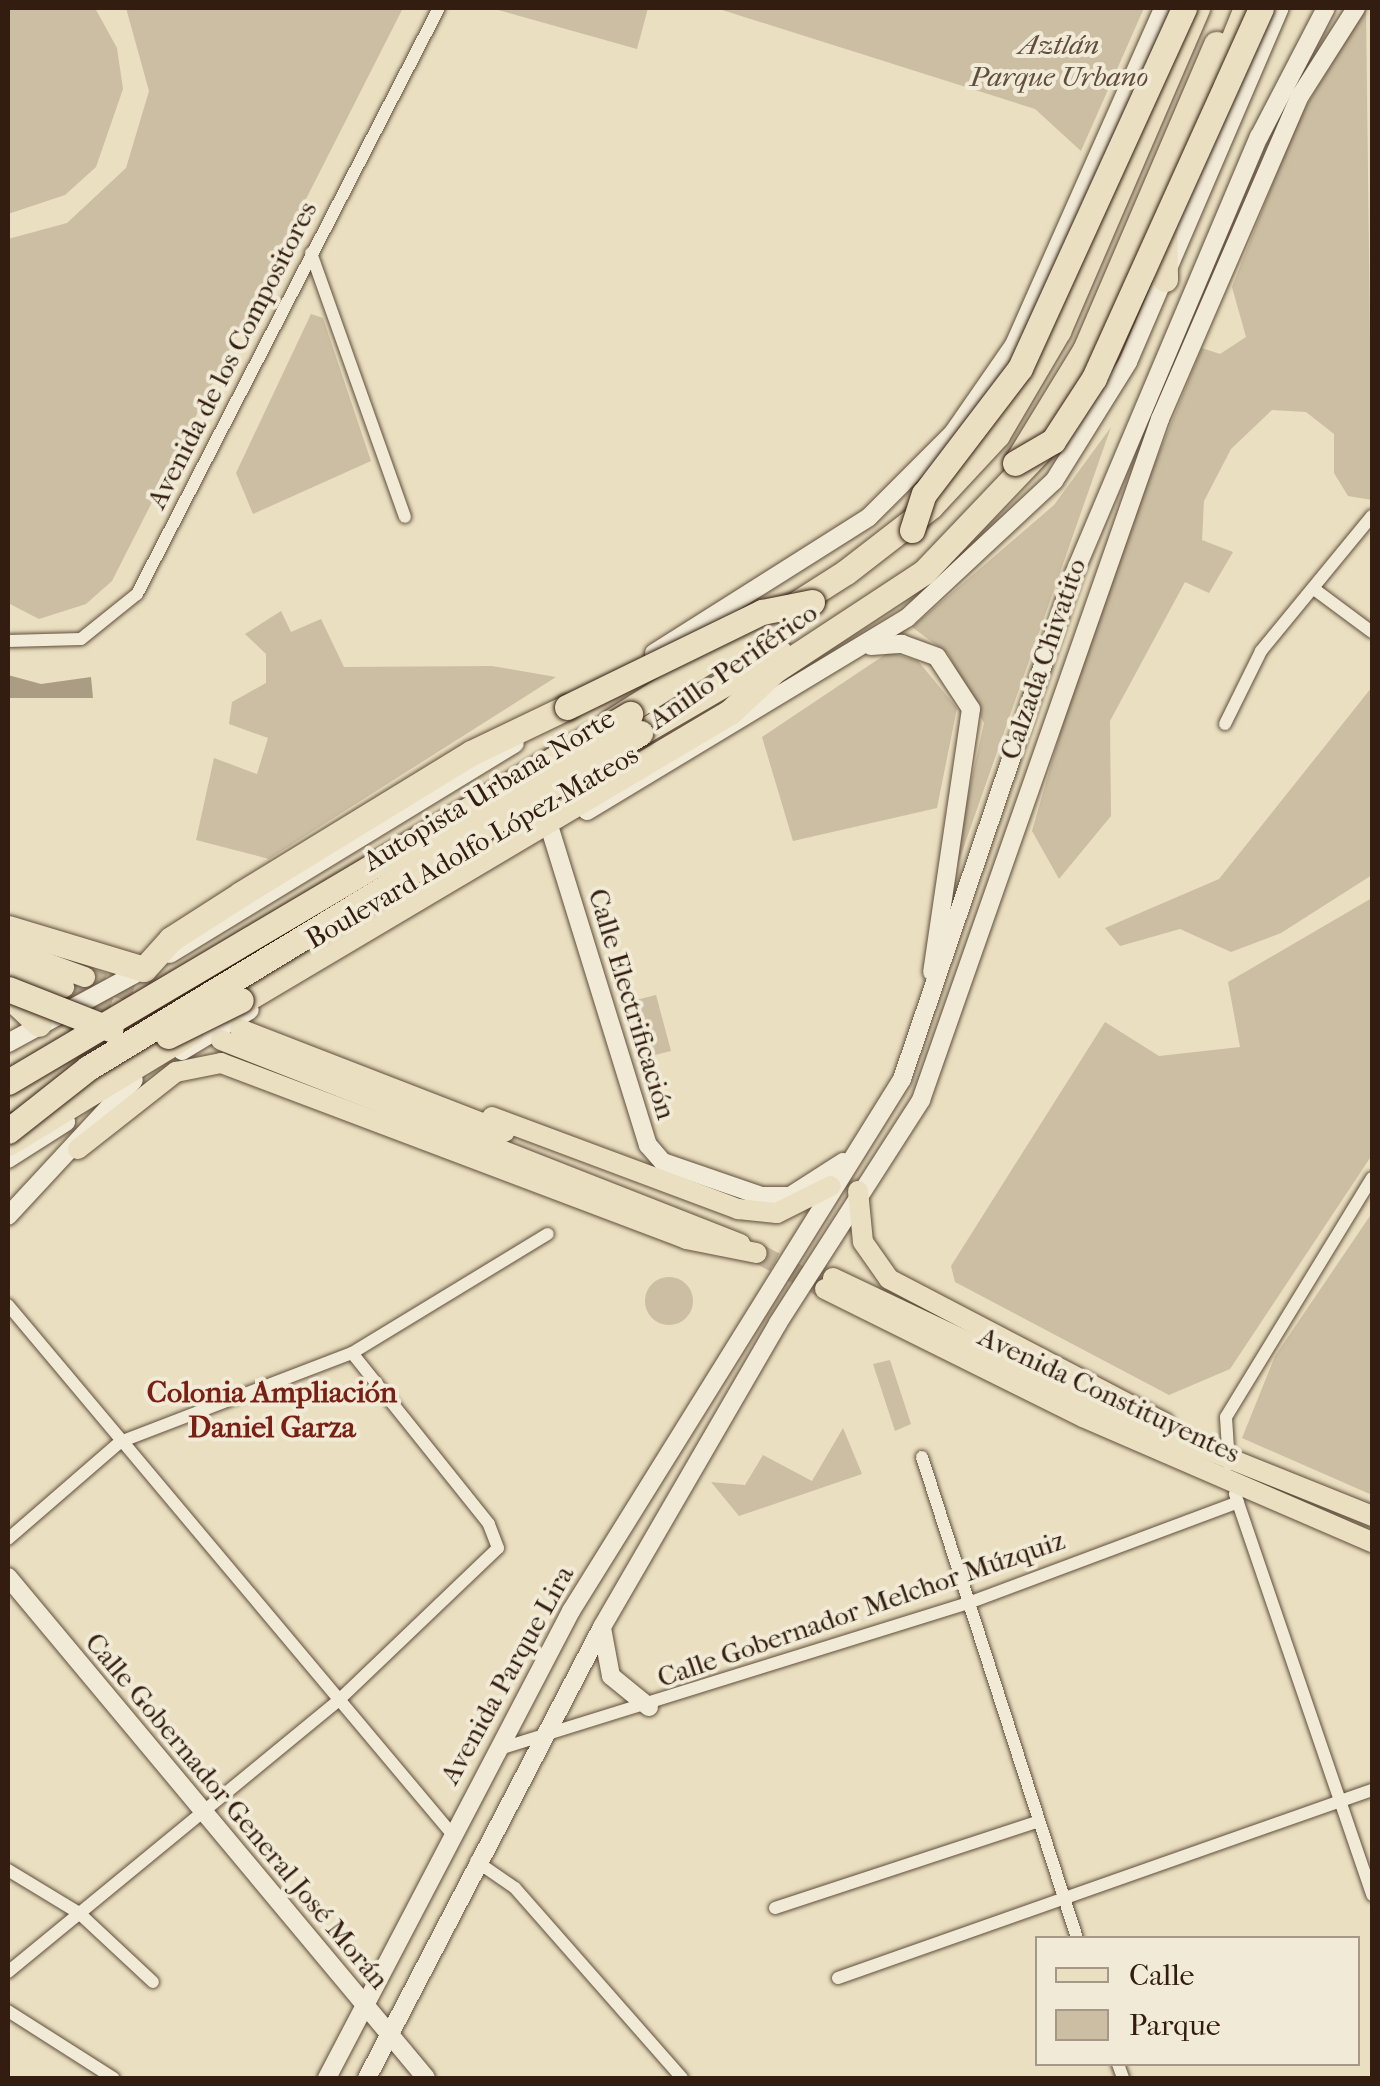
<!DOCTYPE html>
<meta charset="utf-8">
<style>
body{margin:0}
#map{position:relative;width:1380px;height:2086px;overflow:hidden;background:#eadfc0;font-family:"IM FELL French Canon",serif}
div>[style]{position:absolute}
.green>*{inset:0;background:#cbbea2}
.round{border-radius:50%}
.water>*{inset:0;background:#ab9d84}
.primary-tunnel>*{height:20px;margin-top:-10px;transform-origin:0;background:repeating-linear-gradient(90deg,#c5b89d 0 20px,transparent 0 30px)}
.roads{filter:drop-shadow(0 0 2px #604e3c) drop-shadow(0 0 2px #604e3c)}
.street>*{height:12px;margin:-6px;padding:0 6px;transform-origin:6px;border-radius:6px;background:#f1ead6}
.secondary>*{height:18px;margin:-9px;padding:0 9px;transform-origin:9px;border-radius:9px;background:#f1ead6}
.primary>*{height:20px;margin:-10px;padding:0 10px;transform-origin:10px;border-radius:10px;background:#eadfc0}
.highway>*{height:25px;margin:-12.5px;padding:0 12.5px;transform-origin:12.5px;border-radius:12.5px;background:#eadfc0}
.bridges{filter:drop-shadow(0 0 2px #321d10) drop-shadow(0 0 2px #321d10)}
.highway-bridge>*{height:25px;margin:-12.5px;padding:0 12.5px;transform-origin:12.5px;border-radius:12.5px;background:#eadfc0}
span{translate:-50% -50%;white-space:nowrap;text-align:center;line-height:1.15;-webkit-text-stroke:8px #f1ead6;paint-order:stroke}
.park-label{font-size:28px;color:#604d3c;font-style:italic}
.street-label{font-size:28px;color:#321d10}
.neighbourhood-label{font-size:30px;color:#7a1f14;font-weight:700}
.frame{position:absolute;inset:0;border:10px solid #321d10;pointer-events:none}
.legend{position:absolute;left:1035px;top:1936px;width:325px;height:130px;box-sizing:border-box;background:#f1ead6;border:2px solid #a59887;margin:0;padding:12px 18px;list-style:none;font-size:30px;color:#321d10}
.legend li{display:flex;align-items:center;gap:20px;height:50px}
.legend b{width:50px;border:2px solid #a59887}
</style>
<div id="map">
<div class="green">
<i style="clip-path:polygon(8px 8px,95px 8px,117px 48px,123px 89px,96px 167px,65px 195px,8px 214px)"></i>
<i style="clip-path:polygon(126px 8px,403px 8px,112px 581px,86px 604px,39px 619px,8px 603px,8px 239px,67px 223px,126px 168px,149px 91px)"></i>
<i style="clip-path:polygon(491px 8px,648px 8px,637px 49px)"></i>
<i style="clip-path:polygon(716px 8px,1144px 8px,1081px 151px,1035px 109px)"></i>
<i style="clip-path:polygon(1366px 8px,1372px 500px,1348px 496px,1334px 473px,1334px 434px,1306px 412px,1272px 410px,1231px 449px,1204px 501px,1202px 540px,1233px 552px,1209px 593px,1185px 582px,1110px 721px,1111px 816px,1059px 879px,1032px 831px,1098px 602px,1202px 348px,1220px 354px,1246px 337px,1232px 287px,1298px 119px)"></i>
<i style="clip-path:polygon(311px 314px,323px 318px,371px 461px,253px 514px,236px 473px)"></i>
<i style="clip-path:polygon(1111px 427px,956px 869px,952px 869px,984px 723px,948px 654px,912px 627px,1054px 505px)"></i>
<i style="clip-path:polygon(281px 611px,291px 632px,321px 619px,344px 667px,492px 666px,556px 677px,269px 859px,196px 840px,214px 758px,257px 774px,268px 738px,229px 724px,232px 702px,266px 683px,266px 654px,245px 634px)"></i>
<i style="clip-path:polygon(889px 652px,918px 661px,957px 708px,937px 808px,793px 841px,762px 737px)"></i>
<i style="clip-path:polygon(1372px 687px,1372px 875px,1281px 933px,1231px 952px,1180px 929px,1120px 946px,1105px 928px,1219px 879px)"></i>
<i style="clip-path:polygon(1372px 898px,1372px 1155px,1230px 1369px,1169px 1395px,955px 1282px,951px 1266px,1105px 1022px,1159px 1056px,1240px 1047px,1228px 982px)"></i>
<i style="clip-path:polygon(656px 995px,671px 1051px,643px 1058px,628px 1002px)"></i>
<i style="clip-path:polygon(1372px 1213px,1372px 1495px,1242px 1438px,1275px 1356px)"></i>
<i class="round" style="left:645px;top:1277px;width:48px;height:48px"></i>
<i style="clip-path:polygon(890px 1360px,911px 1424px,895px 1431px,873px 1364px)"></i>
<i style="clip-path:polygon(843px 1428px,862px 1474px,739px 1516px,711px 1482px,745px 1485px,763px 1455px,812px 1481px)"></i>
</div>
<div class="water">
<i style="clip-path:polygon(8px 675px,41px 684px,91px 677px,93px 698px,8px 698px)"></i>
</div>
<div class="primary-tunnel">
<i style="left:85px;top:977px;width:77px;rotate:18.2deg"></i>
<i style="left:64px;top:987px;width:118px;rotate:18.7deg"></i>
<i style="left:757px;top:1253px;width:77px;rotate:27.9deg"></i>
</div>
<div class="roads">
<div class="street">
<i style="left:311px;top:253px;width:280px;rotate:70.4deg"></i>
<i style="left:1314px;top:589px;width:72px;rotate:36.6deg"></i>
<i style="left:8px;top:641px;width:73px;rotate:-1.6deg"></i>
<i style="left:81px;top:639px;width:72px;rotate:-38.8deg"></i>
<i style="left:137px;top:594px;width:659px;rotate:-62.74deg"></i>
<i style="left:1225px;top:724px;width:81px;rotate:-63.7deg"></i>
<i style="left:1261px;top:651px;width:175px;rotate:-50.6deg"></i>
<i style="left:8px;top:1305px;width:691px;rotate:49.99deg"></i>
<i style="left:922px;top:1457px;width:505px;rotate:72.14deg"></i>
<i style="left:1229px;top:1464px;width:47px;rotate:-93.7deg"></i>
<i style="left:1226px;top:1417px;width:280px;rotate:-58.6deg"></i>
<i style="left:1235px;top:1494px;width:424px;rotate:71.1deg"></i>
<i style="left:8px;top:1539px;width:148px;rotate:-40.9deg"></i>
<i style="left:120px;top:1442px;width:248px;rotate:-21deg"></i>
<i style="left:352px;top:1353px;width:229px;rotate:-31.3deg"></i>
<i style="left:496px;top:1750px;width:498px;rotate:-17.3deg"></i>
<i style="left:971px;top:1602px;width:285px;rotate:-20.5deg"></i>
<i style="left:476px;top:1861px;width:47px;rotate:34.7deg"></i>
<i style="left:515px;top:1888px;width:253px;rotate:48.7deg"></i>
<i style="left:8px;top:1870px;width:83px;rotate:31.2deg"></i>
<i style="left:79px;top:1913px;width:101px;rotate:43deg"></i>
<i style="left:775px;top:1908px;width:278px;rotate:-18.2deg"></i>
<i style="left:8px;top:1972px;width:431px;rotate:-39.4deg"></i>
<i style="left:341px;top:1698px;width:217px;rotate:-43.7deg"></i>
<i style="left:498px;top:1548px;width:26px;rotate:-111deg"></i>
<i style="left:489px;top:1524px;width:219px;rotate:-128.7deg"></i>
<i style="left:838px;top:1978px;width:566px;rotate:-19.4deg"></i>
<i style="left:8px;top:2011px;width:125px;rotate:32.5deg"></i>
<i style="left:1118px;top:2064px;width:15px;rotate:70deg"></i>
</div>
<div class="secondary">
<i style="left:871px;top:646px;width:31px;rotate:-4deg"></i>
<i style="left:902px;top:644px;width:37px;rotate:20deg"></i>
<i style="left:937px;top:657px;width:62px;rotate:56.8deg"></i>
<i style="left:971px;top:709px;width:266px;rotate:98.4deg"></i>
<i style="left:654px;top:653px;width:254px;rotate:-32.3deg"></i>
<i style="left:869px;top:517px;width:119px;rotate:-45deg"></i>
<i style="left:953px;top:433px;width:107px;rotate:-55.3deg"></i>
<i style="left:1014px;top:345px;width:368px;rotate:-66.1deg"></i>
<i style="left:587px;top:811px;width:374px;rotate:-31.1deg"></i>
<i style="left:907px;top:618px;width:201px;rotate:-43deg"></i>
<i style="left:1054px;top:481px;width:140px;rotate:-58.1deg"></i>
<i style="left:1128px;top:362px;width:385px;rotate:-66.8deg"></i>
<i style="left:551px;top:832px;width:328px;rotate:72.8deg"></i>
<i style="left:648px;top:1145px;width:23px;rotate:49deg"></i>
<i style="left:663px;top:1162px;width:105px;rotate:19deg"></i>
<i style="left:762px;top:1196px;width:28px"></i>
<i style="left:790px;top:1196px;width:63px;rotate:-32.7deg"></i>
<i style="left:170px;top:954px;width:404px;rotate:-31.4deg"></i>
<i style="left:8px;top:1043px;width:159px;rotate:-28.5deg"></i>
<i style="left:182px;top:1051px;width:79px;rotate:-31.1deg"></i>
<i style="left:8px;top:1159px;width:69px;rotate:-32.5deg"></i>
<i style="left:8px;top:1216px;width:185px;rotate:-47.2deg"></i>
<i style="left:8px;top:1577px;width:652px;rotate:50.16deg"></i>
<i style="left:602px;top:1628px;width:49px;rotate:79.4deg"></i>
<i style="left:611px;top:1676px;width:49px;rotate:39.2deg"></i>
<i style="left:327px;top:2078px;width:527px;rotate:-62.41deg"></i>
<i style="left:571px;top:1611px;width:627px;rotate:-58.11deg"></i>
<i style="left:902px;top:1079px;width:533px;rotate:-71.19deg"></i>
<i style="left:1074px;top:574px;width:475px;rotate:-67.1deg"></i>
<i style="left:1259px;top:137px;width:145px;rotate:-62.6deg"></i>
<i style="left:367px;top:2078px;width:509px;rotate:-62.48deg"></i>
<i style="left:602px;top:1627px;width:351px;rotate:-59.9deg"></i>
<i style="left:778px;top:1323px;width:265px;rotate:-57.3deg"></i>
<i style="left:921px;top:1100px;width:722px;rotate:-70.66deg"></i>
<i style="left:1160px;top:419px;width:352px;rotate:-66.6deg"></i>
<i style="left:1300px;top:96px;width:104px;rotate:-57.5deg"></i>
</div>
<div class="primary">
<i style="left:8px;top:949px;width:82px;rotate:20deg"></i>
<i style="left:8px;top:966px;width:60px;rotate:20.6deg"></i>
<i style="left:240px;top:1029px;width:284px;rotate:21.2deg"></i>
<i style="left:221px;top:1040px;width:558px;rotate:21.46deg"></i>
<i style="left:492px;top:1117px;width:263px;rotate:20.5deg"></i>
<i style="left:738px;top:1209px;width:39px;rotate:6deg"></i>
<i style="left:777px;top:1213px;width:60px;rotate:-26.6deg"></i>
<i style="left:78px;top:1149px;width:125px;rotate:-38.2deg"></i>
<i style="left:176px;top:1072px;width:46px;rotate:-11.3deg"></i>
<i style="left:221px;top:1063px;width:497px;rotate:20.7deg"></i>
<i style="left:686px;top:1239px;width:72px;rotate:11.2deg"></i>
<i style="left:858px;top:1191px;width:51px;rotate:84.4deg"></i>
<i style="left:863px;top:1242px;width:45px;rotate:54.9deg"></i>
<i style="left:889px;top:1279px;width:311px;rotate:27.6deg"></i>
<i style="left:833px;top:1278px;width:319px;rotate:25.4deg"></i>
<i style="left:1121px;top:1415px;width:271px;rotate:21.9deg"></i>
<i style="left:825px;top:1289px;width:288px;rotate:26.4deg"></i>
<i style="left:1083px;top:1417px;width:315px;rotate:23.4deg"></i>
</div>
<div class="highway">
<i style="left:1220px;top:72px;width:69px;rotate:-67.9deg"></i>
<i style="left:1164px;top:219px;width:60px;rotate:89deg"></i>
<i style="left:1019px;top:458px;width:127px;rotate:-58.6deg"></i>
<i style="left:1085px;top:350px;width:333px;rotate:-66.8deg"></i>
<i style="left:612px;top:721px;width:277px;rotate:-32.5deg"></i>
<i style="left:846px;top:572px;width:108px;rotate:-37.8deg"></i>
<i style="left:931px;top:506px;width:97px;rotate:-47.1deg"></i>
<i style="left:997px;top:435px;width:121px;rotate:-59.6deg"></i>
<i style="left:1058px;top:331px;width:352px;rotate:-66.7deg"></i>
<i style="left:640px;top:733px;width:161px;rotate:-30.2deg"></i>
<i style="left:8px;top:928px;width:142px;rotate:16.8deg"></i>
<i style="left:144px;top:969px;width:40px;rotate:-48deg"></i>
<i style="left:171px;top:939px;width:83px;rotate:-32.7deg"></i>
<i style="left:241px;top:894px;width:270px;rotate:-31.5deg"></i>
<i style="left:471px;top:753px;width:106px;rotate:-25.6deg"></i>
<i style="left:8px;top:995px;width:42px;rotate:43.1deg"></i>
<i style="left:226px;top:1011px;width:586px;rotate:-30.68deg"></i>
<i style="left:730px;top:712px;width:62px;rotate:-43deg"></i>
<i style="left:775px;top:670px;width:178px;rotate:-33.3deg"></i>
<i style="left:924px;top:572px;width:168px;rotate:-46.4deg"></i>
<i style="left:8px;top:1099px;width:133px;rotate:-31.8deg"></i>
<i style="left:8px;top:1143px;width:214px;rotate:-31.2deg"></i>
</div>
</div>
<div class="bridges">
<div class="highway-bridge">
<i style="left:1015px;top:463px;width:44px;rotate:-30.1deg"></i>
<i style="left:1053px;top:441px;width:75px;rotate:-56.9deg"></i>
<i style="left:1094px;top:378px;width:406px;rotate:-65.7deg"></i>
<i style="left:912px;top:530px;width:38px;rotate:-72deg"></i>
<i style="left:924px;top:494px;width:158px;rotate:-52.7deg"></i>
<i style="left:1020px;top:368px;width:396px;rotate:-65.5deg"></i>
<i style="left:567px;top:707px;width:217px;rotate:-26deg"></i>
<i style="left:762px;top:612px;width:51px;rotate:-11.3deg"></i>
<i style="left:8px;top:989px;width:110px;rotate:21.4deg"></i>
<i style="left:168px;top:1036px;width:81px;rotate:-26.3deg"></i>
<i style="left:8px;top:1082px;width:723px;rotate:-30.61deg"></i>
<i style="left:8px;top:1131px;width:102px;rotate:-38.2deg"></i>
<i style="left:88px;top:1068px;width:646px;rotate:-31.25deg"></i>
</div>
</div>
<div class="park-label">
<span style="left:1059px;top:61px">Aztlán<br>Parque Urbano</span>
</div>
<div class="street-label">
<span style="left:232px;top:355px;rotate:-63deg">Avenida de los Compositores</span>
<span style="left:1043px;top:659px;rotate:-71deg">Calzada Chivatito</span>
<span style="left:733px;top:666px;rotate:-35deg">Anillo Periférico</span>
<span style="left:489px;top:790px;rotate:-31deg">Autopista Urbana Norte</span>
<span style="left:472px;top:847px;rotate:-30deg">Boulevard Adolfo López Mateos</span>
<span style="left:632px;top:1004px;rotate:73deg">Calle Electrificación</span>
<span style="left:1109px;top:1395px;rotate:25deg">Avenida Constituyentes</span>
<span style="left:861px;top:1609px;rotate:-19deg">Calle Gobernador Melchor Múzquiz</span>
<span style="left:507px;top:1675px;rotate:-61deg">Avenida Parque Lira</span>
<span style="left:237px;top:1811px;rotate:50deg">Calle Gobernador General José Morán</span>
</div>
<div class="neighbourhood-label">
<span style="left:272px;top:1410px">Colonia Ampliación<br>Daniel Garza</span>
</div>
<div class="frame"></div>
<ul class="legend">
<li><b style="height:12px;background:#eadfc0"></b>Calle</li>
<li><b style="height:28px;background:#cbbea2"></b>Parque</li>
</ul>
</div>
